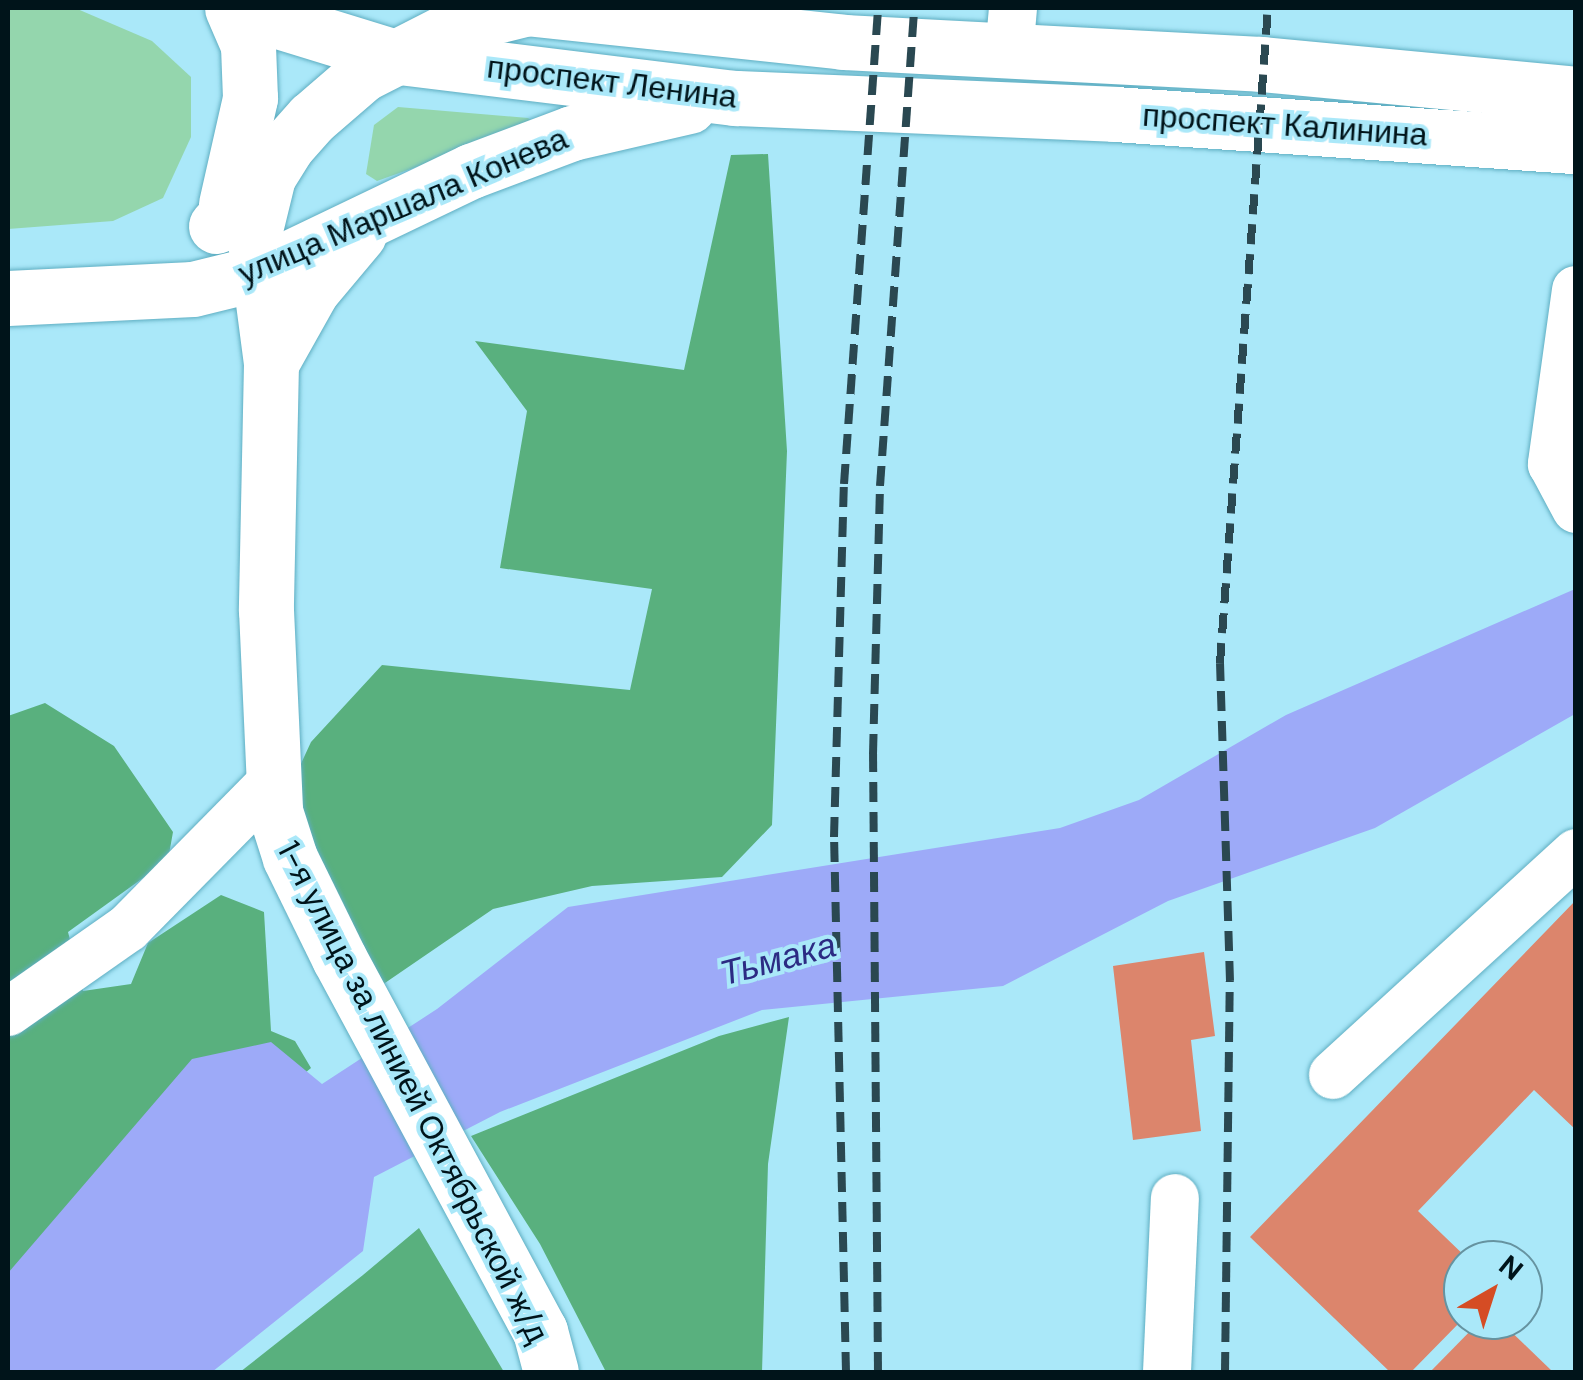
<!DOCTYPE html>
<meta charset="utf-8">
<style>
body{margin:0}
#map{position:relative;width:1583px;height:1380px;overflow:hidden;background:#aae8f9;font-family:"DM Sans",sans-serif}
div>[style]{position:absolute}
.green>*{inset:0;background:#94d6ad}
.forest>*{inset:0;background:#59b07e}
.water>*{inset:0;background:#9daaf8}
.building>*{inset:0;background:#dc856c}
.roads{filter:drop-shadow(0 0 2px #5faec2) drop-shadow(0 0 2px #5faec2)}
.minor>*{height:48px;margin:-24px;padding:0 24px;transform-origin:24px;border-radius:24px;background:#fff}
.major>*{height:55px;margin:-27.5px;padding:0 27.5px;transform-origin:27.5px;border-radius:27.5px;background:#fff}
.rail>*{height:8px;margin-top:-4px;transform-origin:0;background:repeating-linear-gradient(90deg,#2a4851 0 20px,transparent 0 30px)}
span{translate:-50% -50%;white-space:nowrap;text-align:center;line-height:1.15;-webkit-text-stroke:8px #aae8f9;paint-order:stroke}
.street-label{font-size:32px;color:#00141a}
.water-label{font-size:35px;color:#2c2b83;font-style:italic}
.frame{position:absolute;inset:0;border:10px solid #00141a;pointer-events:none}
.north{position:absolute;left:1443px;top:1240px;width:100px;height:100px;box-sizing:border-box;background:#aae8f9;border:2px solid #6693a0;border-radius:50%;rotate:39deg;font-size:28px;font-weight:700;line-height:40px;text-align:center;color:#00141a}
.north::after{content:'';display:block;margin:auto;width:35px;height:45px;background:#d54c24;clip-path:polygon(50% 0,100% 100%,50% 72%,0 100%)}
</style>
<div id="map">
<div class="green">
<i style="clip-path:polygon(8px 8px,75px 8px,152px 41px,191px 77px,191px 137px,163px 198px,113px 221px,8px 229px)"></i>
<i style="clip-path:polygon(398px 107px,528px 118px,537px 124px,377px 181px,366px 174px,374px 125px)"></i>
</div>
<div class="forest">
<i style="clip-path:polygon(768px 154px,787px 451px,772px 825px,722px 877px,592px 886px,493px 909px,382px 985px,286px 796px,311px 742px,382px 665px,630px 690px,652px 589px,500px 568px,527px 411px,475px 341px,684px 370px,731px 155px)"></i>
<i style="clip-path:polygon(45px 703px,114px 746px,173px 832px,168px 860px,68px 932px,83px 991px,131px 984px,148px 943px,221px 895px,264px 912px,271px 1031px,295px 1041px,311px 1068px,80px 1259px,8px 1273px,8px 716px)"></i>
<i style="clip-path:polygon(789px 1017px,768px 1164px,762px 1372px,606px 1372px,540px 1244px,471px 1136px,719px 1036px)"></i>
<i style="clip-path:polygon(419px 1228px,504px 1372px,240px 1372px,363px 1275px)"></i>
</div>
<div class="water">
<i style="clip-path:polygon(1575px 589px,1575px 714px,1375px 828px,1168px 901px,1003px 986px,762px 1010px,500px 1112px,374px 1177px,363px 1251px,212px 1372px,8px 1372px,8px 1273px,192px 1059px,271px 1042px,322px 1084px,437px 1009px,568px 907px,1060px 828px,1139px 800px,1286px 715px)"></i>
</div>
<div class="building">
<i style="clip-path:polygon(1576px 900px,1576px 1130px,1534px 1090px,1418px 1211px,1469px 1260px,1463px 1260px,1463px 1319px,1411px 1372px,1390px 1372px,1250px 1237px)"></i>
<i style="clip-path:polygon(1204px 952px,1215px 1036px,1191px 1040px,1201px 1131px,1133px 1140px,1113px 966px)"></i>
<i style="clip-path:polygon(1481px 1320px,1499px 1320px,1553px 1372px,1430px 1372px)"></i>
</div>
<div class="roads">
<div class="minor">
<i style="left:1009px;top:53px;width:45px;rotate:-84.9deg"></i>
<i style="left:1576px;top:290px;width:176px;rotate:97.9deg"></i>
<i style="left:1552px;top:464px;width:51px;rotate:61.9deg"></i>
<i style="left:8px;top:1012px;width:146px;rotate:-35deg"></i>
<i style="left:128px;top:928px;width:202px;rotate:-45.4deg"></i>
<i style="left:1333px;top:1075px;width:329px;rotate:-42.4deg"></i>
<i style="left:1167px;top:1372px;width:174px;rotate:-87.4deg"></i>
</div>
<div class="major">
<i style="left:236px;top:8px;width:163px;rotate:17.1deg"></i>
<i style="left:392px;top:56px;width:346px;rotate:7deg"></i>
<i style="left:735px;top:98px;width:380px;rotate:2.4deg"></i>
<i style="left:1115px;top:114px;width:462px;rotate:4deg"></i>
<i style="left:527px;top:8px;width:318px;rotate:6.1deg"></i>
<i style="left:843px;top:42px;width:419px;rotate:3deg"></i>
<i style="left:1261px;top:64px;width:316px;rotate:5.4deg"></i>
<i style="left:289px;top:143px;width:40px;rotate:122deg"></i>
<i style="left:268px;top:177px;width:59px;rotate:103.8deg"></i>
<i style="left:254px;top:234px;width:130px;rotate:82.5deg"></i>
<i style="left:271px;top:363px;width:247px;rotate:91.2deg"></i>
<i style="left:266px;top:610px;width:201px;rotate:87.4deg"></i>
<i style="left:275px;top:811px;width:49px;rotate:72.3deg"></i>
<i style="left:290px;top:858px;width:111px;rotate:63.9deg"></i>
<i style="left:339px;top:958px;width:424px;rotate:61.7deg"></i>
<i style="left:540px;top:1331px;width:42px;rotate:75deg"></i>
<i style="left:226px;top:204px;width:109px;rotate:-77.2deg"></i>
<i style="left:250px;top:98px;width:53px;rotate:-92.2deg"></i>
<i style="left:248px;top:45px;width:40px;rotate:-113.4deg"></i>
<i style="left:216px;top:226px;width:144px;rotate:-48.4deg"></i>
<i style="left:312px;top:118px;width:67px;rotate:-40.8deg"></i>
<i style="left:363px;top:74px;width:108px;rotate:-27deg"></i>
<i style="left:459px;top:25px;width:71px;rotate:-13.8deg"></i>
<i style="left:8px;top:298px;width:185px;rotate:-2.8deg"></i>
<i style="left:193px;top:289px;width:67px;rotate:-13.8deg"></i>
<i style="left:258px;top:273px;width:236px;rotate:-25.6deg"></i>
<i style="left:471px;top:171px;width:108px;rotate:-20.6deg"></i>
<i style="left:572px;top:133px;width:120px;rotate:-13deg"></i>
<i style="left:271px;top:363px;width:84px;rotate:-60.7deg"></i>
<i style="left:312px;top:290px;width:73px;rotate:-50deg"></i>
</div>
</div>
<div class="rail">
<i style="left:846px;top:1372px;width:535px;rotate:-91.28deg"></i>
<i style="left:834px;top:837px;width:353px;rotate:-88.4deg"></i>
<i style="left:844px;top:484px;width:477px;rotate:-85.9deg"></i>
<i style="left:878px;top:1372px;width:618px;rotate:-90.46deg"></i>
<i style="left:873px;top:754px;width:268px;rotate:-88.5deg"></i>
<i style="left:880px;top:486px;width:479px;rotate:-85.9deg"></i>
<i style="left:1225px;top:1372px;width:391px;rotate:-89.3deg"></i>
<i style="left:1230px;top:981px;width:318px;rotate:-91.8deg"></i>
<i style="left:1220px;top:663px;width:657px;rotate:-85.81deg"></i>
</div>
<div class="street-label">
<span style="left:612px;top:82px;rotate:7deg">проспект Ленина</span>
<span style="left:1285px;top:125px;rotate:4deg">проспект Калинина</span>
<span style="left:403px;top:206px;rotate:-23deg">улица Маршала Конева</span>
<span style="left:413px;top:1092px;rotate:63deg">1-я улица за линией Октябрьской ж/д</span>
</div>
<div class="water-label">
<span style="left:778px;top:959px;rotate:-15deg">Тьмака</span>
</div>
<div class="frame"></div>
<div class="north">N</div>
</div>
